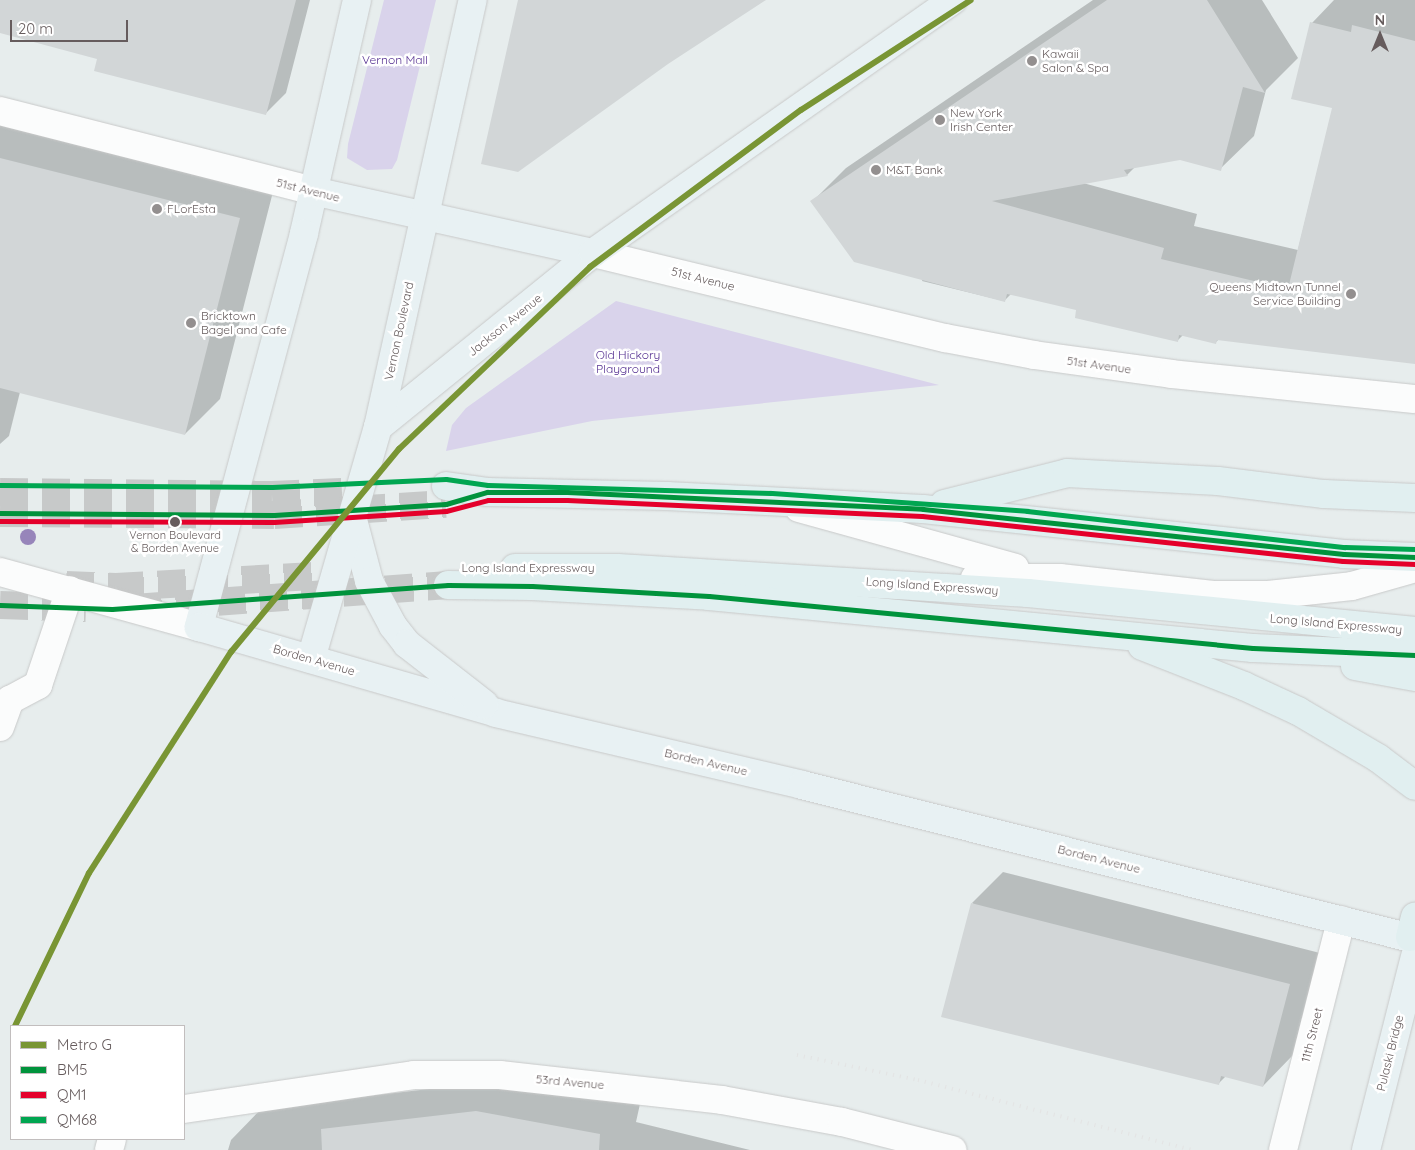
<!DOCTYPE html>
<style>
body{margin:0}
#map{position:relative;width:1415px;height:1150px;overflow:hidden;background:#e7eded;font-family:Quicksand,sans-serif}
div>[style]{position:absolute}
.green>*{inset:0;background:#d9d3eb}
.shadow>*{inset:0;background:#0003}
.building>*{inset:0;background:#d2d6d7}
.highway-tunnel>*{height:28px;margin-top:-14px;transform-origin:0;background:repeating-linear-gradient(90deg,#c7c9c9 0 28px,transparent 0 42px)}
.roads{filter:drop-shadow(0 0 1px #c8c9c9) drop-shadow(0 0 1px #c8c9c9)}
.minor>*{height:28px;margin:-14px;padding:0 14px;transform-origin:14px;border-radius:14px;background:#fbfcfc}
.major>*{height:28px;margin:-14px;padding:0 14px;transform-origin:14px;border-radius:14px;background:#e8f1f3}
.highway>*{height:28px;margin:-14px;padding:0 14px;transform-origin:14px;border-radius:14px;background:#e1eff0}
.rail>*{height:4px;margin-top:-2px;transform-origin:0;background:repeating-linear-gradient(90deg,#e3e3e3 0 1px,transparent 0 7px)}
.bus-1>*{height:5px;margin:-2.5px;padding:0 2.5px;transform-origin:2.5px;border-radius:2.5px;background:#00933c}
.bus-2>*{height:5px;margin:-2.5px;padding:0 2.5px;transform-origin:2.5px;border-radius:2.5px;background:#e4002b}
.bus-3>*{height:5px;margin:-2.5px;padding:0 2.5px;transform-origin:2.5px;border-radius:2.5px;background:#00a651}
.metro-1>*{height:6px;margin:-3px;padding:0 3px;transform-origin:3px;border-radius:3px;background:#799534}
.trees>*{width:16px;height:16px;margin:-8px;border-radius:50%;background:#9785ba}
.dots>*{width:14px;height:14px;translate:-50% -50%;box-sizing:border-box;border:2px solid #fff;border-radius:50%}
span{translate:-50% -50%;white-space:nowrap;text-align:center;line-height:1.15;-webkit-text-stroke:5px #fff;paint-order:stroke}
.bus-label{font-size:11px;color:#665c5d}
.poi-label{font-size:12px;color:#665c5d}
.left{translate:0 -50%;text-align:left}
.right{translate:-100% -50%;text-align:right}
.park-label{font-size:12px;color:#553091}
.street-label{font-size:12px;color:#665c5d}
.legend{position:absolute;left:10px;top:1025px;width:175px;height:115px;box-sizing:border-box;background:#fff;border:1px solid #c2bebe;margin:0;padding:6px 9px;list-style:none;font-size:15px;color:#665c5d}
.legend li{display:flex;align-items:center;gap:10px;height:25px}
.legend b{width:25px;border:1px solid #c2bebe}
.north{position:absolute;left:1355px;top:10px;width:50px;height:50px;-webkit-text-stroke:4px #fff;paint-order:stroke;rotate:0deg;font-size:14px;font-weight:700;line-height:20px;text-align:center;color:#665c5d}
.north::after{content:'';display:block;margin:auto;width:18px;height:22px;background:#665c5d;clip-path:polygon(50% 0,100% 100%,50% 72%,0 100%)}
.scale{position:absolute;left:10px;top:20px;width:118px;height:22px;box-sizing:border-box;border:2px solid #665c5d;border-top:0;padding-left:6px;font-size:15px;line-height:18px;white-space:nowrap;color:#665c5d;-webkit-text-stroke:4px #fff;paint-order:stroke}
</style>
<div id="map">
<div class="green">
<i style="clip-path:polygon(384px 0,436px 0,397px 160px,392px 169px,367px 170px,347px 158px,348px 144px)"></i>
<i style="clip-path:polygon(616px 301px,939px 385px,592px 421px,446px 451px,452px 425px,466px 408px)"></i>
</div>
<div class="shadow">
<i style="clip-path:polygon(0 0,310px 0,286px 93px,265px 114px,99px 58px,0 32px)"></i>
<i style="clip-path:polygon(1093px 0,1262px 0,1298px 58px,1266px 90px,1254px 136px,1220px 169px,1180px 159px,1135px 167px,1127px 175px,1083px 183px,1197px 214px,1194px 226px,1298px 250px,1333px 107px,1312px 23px,1334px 0,1415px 0,1415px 362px,1219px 339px,1216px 342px,1184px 334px,1178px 340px,1078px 309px,1011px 294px,1004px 301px,922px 281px,923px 278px,812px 202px,846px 168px)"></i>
<i style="clip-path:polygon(0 122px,275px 184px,220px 399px,185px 434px,20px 392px,9px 436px,0 444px)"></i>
<i style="clip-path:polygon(1003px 872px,1320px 953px,1294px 1054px,1263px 1086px,1226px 1076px,1219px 1083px,972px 903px)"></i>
<i style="clip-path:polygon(508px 1080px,640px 1104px,636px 1122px,750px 1150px,228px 1150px,231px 1140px,262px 1108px)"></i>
</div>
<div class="building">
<i style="clip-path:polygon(0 0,296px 0,266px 115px,94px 71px,97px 59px,0 33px)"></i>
<i style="clip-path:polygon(518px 0,766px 0,668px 64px,518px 172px,481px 164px)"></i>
<i style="clip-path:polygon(1107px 0,1207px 0,1265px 93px,1243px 87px,1221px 171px,1180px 160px,1124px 170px,1128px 176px,992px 201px,1164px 248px,1161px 259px,1288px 289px,1332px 108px,1291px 99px,1310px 22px,1351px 32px,1352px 25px,1415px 41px,1415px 364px,1217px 340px,1216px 344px,1179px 335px,1178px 342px,1075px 318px,1076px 310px,1007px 294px,1005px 302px,854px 262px,810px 201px)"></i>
<i style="clip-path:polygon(0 158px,240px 218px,185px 435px,0 388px)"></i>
<i style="clip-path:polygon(971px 903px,1290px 984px,1263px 1087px,1221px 1076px,1219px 1085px,941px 1017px)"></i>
<i style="clip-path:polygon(476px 1111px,600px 1134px,599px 1150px,322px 1150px,321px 1129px)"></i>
</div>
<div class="highway-tunnel">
<i style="left:0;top:492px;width:272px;rotate:0.6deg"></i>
<i style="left:272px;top:495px;width:70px;rotate:-2.5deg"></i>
<i style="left:0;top:513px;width:274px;rotate:0.4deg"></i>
<i style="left:274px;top:515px;width:172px;rotate:-3.7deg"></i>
<i style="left:66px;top:585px;width:50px;rotate:2.3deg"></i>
<i style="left:116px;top:587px;width:212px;rotate:-3.2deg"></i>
<i style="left:0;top:605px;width:86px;rotate:2deg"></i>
<i style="left:134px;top:608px;width:315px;rotate:-4.2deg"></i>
</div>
<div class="roads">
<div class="minor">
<i style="left:0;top:111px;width:323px;rotate:14.3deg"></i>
<i style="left:593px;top:253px;width:362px;rotate:13.6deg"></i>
<i style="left:945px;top:338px;width:91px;rotate:10.8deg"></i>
<i style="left:1034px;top:355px;width:139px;rotate:7.8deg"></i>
<i style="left:1172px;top:374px;width:244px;rotate:5.9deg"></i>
<i style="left:799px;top:508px;width:224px;rotate:15.5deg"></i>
<i style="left:0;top:572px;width:206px;rotate:15.4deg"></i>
<i style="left:975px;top:578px;width:85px"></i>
<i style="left:1060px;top:578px;width:154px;rotate:6.3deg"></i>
<i style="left:1213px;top:595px;width:55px"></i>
<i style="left:1268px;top:595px;width:84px;rotate:-6.1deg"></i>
<i style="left:1352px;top:586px;width:66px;rotate:-15.9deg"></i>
<i style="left:0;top:727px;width:29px;rotate:-70deg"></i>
<i style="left:10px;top:700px;width:32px;rotate:-28deg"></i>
<i style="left:38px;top:685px;width:100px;rotate:-71.4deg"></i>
<i style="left:184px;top:1109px;width:232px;rotate:-8.4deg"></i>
<i style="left:414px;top:1075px;width:86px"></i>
<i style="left:500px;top:1075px;width:223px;rotate:6.4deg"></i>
<i style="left:722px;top:1100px;width:122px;rotate:10.4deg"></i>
<i style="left:842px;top:1122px;width:114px;rotate:14.3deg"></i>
<i style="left:109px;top:1150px;width:11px;rotate:-75deg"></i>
<i style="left:1283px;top:1150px;width:237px;rotate:-75.8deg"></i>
</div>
<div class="major">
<i style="left:357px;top:0;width:240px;rotate:102.8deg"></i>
<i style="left:304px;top:234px;width:407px;rotate:105deg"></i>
<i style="left:199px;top:627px;width:309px;rotate:16.1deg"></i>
<i style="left:496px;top:713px;width:314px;rotate:13.2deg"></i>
<i style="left:802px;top:785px;width:632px;rotate:14.1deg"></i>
<i style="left:313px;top:191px;width:287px;rotate:12.5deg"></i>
<i style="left:378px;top:427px;width:277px;rotate:-39deg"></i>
<i style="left:593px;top:253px;width:440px;rotate:-35.1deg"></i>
<i style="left:352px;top:516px;width:67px;rotate:75.3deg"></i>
<i style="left:369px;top:581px;width:51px;rotate:61.9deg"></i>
<i style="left:393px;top:626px;width:23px;rotate:52deg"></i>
<i style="left:407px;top:644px;width:98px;rotate:37.9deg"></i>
<i style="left:311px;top:659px;width:241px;rotate:-73.9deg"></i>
<i style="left:378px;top:427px;width:437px;rotate:-77.5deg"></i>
<i style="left:1366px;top:1150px;width:200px;rotate:-75.8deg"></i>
</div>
<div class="highway">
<i style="left:446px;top:486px;width:41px;rotate:8.3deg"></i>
<i style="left:487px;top:492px;width:180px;rotate:1.3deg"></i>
<i style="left:667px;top:496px;width:256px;rotate:2.9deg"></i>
<i style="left:923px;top:509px;width:423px;rotate:6.1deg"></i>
<i style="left:1344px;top:554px;width:71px;rotate:2.4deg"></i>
<i style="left:944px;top:504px;width:127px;rotate:-14.1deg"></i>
<i style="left:1067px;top:473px;width:151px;rotate:3deg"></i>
<i style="left:1218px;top:481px;width:107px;rotate:7deg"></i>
<i style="left:1324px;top:494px;width:91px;rotate:2.5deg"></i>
<i style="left:515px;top:568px;width:103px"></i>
<i style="left:618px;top:568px;width:411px;rotate:3.5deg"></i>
<i style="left:1028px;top:593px;width:389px;rotate:5.6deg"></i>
<i style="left:448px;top:585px;width:84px;rotate:0.7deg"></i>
<i style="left:532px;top:586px;width:177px;rotate:3.2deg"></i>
<i style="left:709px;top:596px;width:546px;rotate:5.46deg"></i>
<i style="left:1253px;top:648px;width:162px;rotate:2.5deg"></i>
<i style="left:1142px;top:646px;width:110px;rotate:21.4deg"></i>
<i style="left:1244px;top:686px;width:60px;rotate:24.8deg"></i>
<i style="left:1298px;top:711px;width:93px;rotate:30.4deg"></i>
<i style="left:1378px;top:758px;width:46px;rotate:37.1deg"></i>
<i style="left:1355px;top:666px;width:61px;rotate:10.4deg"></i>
<i style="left:1410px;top:937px;width:21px;rotate:-76deg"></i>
</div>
</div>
<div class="rail">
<i style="left:797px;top:1055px;width:124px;rotate:11.7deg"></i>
<i style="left:918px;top:1080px;width:284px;rotate:14.3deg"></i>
</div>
<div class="bus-1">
<i style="left:0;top:513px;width:274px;rotate:0.4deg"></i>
<i style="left:274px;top:515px;width:172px;rotate:-3.7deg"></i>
<i style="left:446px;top:504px;width:43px;rotate:-16.3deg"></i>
<i style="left:487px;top:492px;width:80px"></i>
<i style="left:567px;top:492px;width:356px;rotate:2.7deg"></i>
<i style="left:923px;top:509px;width:423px;rotate:6.1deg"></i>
<i style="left:1344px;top:554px;width:71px;rotate:2.4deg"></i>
<i style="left:0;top:605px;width:112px;rotate:2deg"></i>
<i style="left:112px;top:609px;width:337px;rotate:-4.1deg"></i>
<i style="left:448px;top:585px;width:84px;rotate:0.7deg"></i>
<i style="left:532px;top:586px;width:177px;rotate:3.2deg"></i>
<i style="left:709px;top:596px;width:546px;rotate:5.46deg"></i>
<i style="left:1253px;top:648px;width:162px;rotate:2.5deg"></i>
</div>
<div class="bus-2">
<i style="left:0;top:521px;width:274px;rotate:0.2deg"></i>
<i style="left:274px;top:522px;width:172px;rotate:-3.7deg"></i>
<i style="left:446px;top:511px;width:43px;rotate:-14.7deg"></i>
<i style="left:488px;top:500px;width:79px"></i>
<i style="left:567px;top:500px;width:355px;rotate:2.6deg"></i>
<i style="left:922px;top:516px;width:423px;rotate:6.1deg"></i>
<i style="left:1343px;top:561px;width:72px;rotate:2.4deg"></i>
</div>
<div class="bus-3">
<i style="left:0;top:485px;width:272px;rotate:0.4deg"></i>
<i style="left:272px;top:487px;width:174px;rotate:-2.6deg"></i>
<i style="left:446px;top:479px;width:42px;rotate:8.1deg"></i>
<i style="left:488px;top:485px;width:283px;rotate:1.6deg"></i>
<i style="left:771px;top:493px;width:257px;rotate:4deg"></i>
<i style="left:1027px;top:511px;width:320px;rotate:6.5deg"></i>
<i style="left:1345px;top:547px;width:70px;rotate:1.6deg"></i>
</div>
<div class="metro-1">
<i style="left:15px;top:1026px;width:170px;rotate:-64.2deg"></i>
<i style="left:89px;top:873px;width:263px;rotate:-57.3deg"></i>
<i style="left:231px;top:652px;width:264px;rotate:-50.4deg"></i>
<i style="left:399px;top:449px;width:264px;rotate:-43.6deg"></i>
<i style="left:590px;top:267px;width:263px;rotate:-36.7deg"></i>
<i style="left:801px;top:110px;width:202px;rotate:-32.9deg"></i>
</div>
<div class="trees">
<i style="left:28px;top:537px"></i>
</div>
<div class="dots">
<i style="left:1032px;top:61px;background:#938f8f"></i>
<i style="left:940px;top:120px;background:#938f8f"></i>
<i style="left:876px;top:170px;background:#938f8f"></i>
<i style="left:157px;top:209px;background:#938f8f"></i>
<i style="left:1351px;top:294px;background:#938f8f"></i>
<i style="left:191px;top:323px;background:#938f8f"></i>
<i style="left:175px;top:522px;background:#665c5d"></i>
</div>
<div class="bus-label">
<span style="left:175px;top:542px">Vernon Boulevard<br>&amp; Borden Avenue</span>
</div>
<div class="poi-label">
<span class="left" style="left:1042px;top:61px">Kawaii<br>Salon &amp; Spa</span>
<span class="left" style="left:950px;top:120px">New York<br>Irish Center</span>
<span class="left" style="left:886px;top:170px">M&amp;T Bank</span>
<span class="left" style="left:167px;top:209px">FLorEsta</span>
<span class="right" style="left:1341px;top:294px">Queens Midtown Tunnel<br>Service Building</span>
<span class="left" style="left:201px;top:323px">Bricktown<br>Bagel and Cafe</span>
</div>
<div class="park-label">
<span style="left:395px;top:60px">Vernon Mall</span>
<span style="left:628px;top:362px">Old Hickory<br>Playground</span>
</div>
<div class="street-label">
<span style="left:308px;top:190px;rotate:14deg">51st Avenue</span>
<span style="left:703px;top:279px;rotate:14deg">51st Avenue</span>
<span style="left:505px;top:325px;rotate:-39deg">Jackson Avenue</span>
<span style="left:399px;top:331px;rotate:-78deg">Vernon Boulevard</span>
<span style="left:1099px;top:365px;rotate:8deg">51st Avenue</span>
<span style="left:528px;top:568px">Long Island Expressway</span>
<span style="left:932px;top:586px;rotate:4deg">Long Island Expressway</span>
<span style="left:1336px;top:624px;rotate:5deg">Long Island Expressway</span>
<span style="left:314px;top:660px;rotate:16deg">Borden Avenue</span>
<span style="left:706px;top:762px;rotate:13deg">Borden Avenue</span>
<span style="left:1099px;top:859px;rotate:14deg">Borden Avenue</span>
<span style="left:1312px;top:1035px;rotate:-76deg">11th Street</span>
<span style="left:1390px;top:1053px;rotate:-76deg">Pulaski Bridge</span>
<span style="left:570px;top:1082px;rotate:5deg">53rd Avenue</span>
</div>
<ul class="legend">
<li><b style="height:6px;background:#799534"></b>Metro G</li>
<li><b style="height:6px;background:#00933c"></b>BM5</li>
<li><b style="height:6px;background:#e4002b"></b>QM1</li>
<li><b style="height:6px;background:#00a651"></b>QM68</li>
</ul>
<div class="north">N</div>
<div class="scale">20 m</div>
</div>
